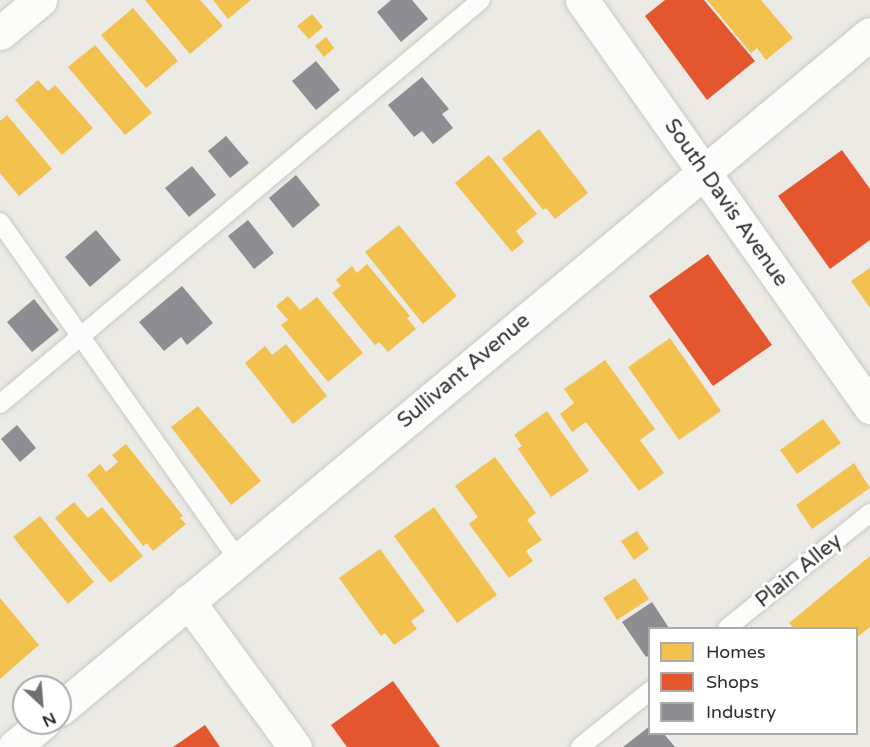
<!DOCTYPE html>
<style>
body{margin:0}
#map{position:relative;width:870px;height:747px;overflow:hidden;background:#eceae4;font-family:"Varela Round",sans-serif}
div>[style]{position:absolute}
.homes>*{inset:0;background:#f2c14e}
.shops>*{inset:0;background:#e4572e}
.industry>*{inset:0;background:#8d8d92}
.roads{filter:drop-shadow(0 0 2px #c9c8c9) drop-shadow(0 0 2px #c9c8c9)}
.service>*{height:18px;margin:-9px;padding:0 9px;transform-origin:9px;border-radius:9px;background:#fcfcfb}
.minor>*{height:33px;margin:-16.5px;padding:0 16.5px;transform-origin:16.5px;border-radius:16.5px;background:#fcfcfb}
.tertiary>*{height:33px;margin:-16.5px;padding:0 16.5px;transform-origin:16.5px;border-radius:16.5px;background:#fcfcfb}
span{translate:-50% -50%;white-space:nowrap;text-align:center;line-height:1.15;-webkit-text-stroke:6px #fff;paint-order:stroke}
.street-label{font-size:21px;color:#2e2e2e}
.legend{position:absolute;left:648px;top:627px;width:210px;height:108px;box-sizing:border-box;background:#fff;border:2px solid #ababab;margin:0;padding:8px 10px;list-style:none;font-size:18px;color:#2e2e2e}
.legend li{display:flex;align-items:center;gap:12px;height:30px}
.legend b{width:30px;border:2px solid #ababab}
.north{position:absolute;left:12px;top:675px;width:60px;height:60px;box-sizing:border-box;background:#fff;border:2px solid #ababab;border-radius:50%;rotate:154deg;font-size:16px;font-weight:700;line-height:24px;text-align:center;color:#2e2e2e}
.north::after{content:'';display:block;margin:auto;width:21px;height:27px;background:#70706e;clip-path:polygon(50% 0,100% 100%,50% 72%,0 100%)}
</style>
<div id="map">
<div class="homes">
<i style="clip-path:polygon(145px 0,200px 0,223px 26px,190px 54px)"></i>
<i style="clip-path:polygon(213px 0,251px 0,228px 19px)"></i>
<i style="clip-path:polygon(707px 0,761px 0,793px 38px,766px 60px,757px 48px,751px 53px)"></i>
<i style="clip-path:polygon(133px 8px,178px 61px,146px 88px,101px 35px)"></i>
<i style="clip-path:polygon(312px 14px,323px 27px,309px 39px,297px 26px)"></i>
<i style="clip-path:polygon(326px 37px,334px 48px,324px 57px,315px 46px)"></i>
<i style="clip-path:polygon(95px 45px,152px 113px,125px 135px,68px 67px)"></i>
<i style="clip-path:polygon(38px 80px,48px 91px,55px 85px,93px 128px,62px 155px,15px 100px)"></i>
<i style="clip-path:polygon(7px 115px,52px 169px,19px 196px,0 173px,0 121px)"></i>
<i style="clip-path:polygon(539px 129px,588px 193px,555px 219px,546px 208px,543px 210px,502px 159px)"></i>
<i style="clip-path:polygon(489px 155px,537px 214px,516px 231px,524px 242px,512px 252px,455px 183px)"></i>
<i style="clip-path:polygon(399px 225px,457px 296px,423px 324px,365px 252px)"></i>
<i style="clip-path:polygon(367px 264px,410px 316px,407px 318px,416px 329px,388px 352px,379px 342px,375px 345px,332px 293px,341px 286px,336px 280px,352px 266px,357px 273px)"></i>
<i style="clip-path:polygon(870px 268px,870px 308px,851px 281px)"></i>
<i style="clip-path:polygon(288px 296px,300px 310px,317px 297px,363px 353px,328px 382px,281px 325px,288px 320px,276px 306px)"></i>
<i style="clip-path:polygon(670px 338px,721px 411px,679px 440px,628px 367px)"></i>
<i style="clip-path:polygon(286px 344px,327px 396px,293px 424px,245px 363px,265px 346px,272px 355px)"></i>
<i style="clip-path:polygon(605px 360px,655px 429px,640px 440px,664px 473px,639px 491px,586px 422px,572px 432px,560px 414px,574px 403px,564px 389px)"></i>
<i style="clip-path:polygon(198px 406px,261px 481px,231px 505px,171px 427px)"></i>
<i style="clip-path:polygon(547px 411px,589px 471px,551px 497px,518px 449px,522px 446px,514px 435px)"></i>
<i style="clip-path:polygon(823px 419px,841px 443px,797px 474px,780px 450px)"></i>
<i style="clip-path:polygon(126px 444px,183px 516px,180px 518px,186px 524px,153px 551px,147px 543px,143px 546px,87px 475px,100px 464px,106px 472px,118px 462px,112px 455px)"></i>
<i style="clip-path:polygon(495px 457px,536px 513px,527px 520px,542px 540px,526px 551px,533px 561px,509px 578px,469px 524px,478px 517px,455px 486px)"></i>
<i style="clip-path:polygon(854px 463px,870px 488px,812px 529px,796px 505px)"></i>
<i style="clip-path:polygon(74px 502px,88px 518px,102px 507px,143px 556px,110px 583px,55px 518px)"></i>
<i style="clip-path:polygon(434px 507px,497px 595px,457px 623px,394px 536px)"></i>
<i style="clip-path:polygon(40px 516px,94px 582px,68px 604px,13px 537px)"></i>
<i style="clip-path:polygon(637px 531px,649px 549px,634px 560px,621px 541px)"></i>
<i style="clip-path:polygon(380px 549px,425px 611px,411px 621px,417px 629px,394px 645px,385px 633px,381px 636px,339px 578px)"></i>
<i style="clip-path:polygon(870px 556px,870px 627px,856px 638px,856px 628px,794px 628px,789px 623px)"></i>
<i style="clip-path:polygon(635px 578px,649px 599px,617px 620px,603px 598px)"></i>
<i style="clip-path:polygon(0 598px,39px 645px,0 679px)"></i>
</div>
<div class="shops">
<i style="clip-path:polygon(665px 0,704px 0,755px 61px,707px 100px,645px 16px)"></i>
<i style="clip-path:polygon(842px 150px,870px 189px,870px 240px,830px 269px,778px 196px)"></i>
<i style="clip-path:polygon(708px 254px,772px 345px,713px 386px,649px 296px)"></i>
<i style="clip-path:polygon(393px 681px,440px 747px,347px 747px,331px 725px)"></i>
<i style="clip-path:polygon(205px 725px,220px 747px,173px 747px)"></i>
</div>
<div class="industry">
<i style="clip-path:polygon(391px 0,412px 0,428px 19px,401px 42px,377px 12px)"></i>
<i style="clip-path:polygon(316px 61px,340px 90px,316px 110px,292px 81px)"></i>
<i style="clip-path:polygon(422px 77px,449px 109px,442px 114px,453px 128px,433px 144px,422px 131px,414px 137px,388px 105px)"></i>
<i style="clip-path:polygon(226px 136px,249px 163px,230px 178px,208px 151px)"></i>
<i style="clip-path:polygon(192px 166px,216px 195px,189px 217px,165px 188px)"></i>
<i style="clip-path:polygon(296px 175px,320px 205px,293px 228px,269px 198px)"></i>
<i style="clip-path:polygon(248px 220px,274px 253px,254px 269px,228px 236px)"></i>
<i style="clip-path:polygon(96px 230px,121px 260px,90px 287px,65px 257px)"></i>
<i style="clip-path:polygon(182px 286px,213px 323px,187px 345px,181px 337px,164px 351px,139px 322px)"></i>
<i style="clip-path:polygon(34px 299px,59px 330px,32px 352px,7px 322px)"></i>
<i style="clip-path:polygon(17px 425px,36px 448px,20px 462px,1px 439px)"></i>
<i style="clip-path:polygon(652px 602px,669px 628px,650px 628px,650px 655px,646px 657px,622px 622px)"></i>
<i style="clip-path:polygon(650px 726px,650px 734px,664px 734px,675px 747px,623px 747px)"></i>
</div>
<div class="roads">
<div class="service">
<i style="left:0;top:222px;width:413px;rotate:54.8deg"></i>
<i style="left:0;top:404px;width:628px;rotate:-40.03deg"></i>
<i style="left:727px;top:628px;width:184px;rotate:-38.8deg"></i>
<i style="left:580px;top:747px;width:90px;rotate:-38.7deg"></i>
</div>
<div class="minor">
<i style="left:0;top:33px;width:52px;rotate:-39.5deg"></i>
<i style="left:188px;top:601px;width:181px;rotate:53.8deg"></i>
</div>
<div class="tertiary">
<i style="left:582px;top:0;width:499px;rotate:54.7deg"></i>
<i style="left:60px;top:709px;width:1054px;rotate:-39.81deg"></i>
<i style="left:14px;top:747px;width:38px;rotate:-40deg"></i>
</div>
</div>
<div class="street-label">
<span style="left:726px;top:203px;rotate:55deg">South Davis Avenue</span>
<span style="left:464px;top:371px;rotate:-40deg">Sullivant Avenue</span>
<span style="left:799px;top:571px;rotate:-39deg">Plain Alley</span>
</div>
<ul class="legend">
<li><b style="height:16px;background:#f2c14e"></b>Homes</li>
<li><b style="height:16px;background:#e4572e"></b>Shops</li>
<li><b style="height:16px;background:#8d8d92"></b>Industry</li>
</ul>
<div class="north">N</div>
</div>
